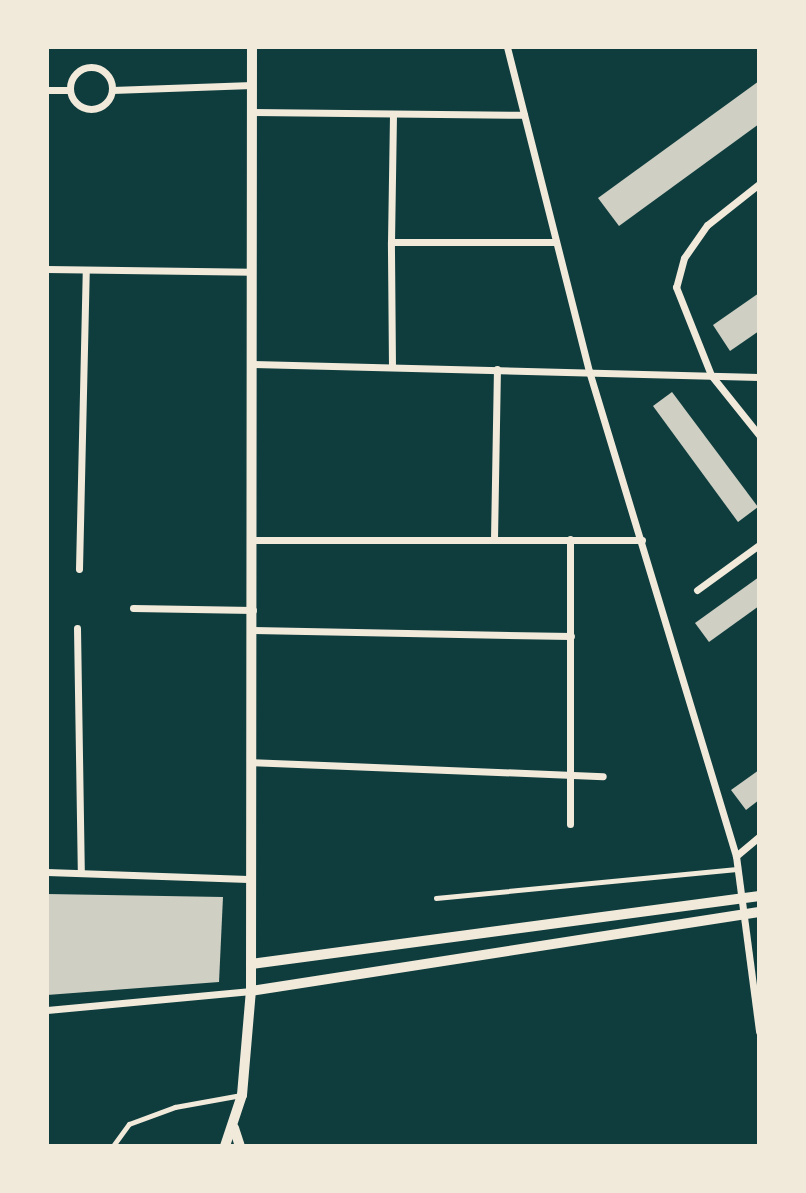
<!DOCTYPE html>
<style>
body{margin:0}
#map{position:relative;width:806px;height:1193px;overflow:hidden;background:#0f3d3e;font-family:Helvetica,sans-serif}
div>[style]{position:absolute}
.building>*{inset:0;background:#cfcfc3}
.service>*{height:4.5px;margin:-2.25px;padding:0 2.25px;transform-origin:2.25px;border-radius:2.25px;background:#f1e9da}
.minor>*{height:7px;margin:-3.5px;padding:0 3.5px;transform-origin:3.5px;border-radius:3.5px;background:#f1e9da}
.minor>.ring{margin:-3.5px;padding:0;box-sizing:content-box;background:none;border:7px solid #f1e9da;border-radius:50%}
.tertiary>*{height:10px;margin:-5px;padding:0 5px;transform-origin:5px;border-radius:5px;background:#f1e9da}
span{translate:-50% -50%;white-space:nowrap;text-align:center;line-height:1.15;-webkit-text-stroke:6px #f1e9da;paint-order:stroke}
.frame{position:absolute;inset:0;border:49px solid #f1e9da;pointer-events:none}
</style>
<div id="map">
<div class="building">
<i style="clip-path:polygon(759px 81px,759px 124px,619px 226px,598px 198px)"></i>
<i style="clip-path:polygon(759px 293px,759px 331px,730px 351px,713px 325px)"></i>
<i style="clip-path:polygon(672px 392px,758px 507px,738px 522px,653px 406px)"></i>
<i style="clip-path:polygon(759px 577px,759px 606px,709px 642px,695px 623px)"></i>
<i style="clip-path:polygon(759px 770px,759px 800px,746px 810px,731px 790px)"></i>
<i style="clip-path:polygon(47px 894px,223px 897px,219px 982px,47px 995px)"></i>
</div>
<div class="service">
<i style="left:436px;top:898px;width:302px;rotate:-5.5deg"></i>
<i style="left:113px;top:1146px;width:27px;rotate:-54deg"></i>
<i style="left:129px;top:1124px;width:49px;rotate:-20.3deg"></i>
<i style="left:175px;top:1107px;width:67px;rotate:-10.3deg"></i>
</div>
<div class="minor">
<i style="left:507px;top:47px;width:334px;rotate:75.8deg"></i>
<i style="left:589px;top:371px;width:507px;rotate:73.14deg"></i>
<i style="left:736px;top:856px;width:177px;rotate:82.5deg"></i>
<i class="ring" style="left:70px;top:67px;width:35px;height:35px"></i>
<i style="left:47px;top:90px;width:23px"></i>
<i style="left:112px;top:90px;width:140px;rotate:-2deg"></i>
<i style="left:252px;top:112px;width:272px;rotate:0.6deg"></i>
<i style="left:759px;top:184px;width:66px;rotate:141.7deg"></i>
<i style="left:707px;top:225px;width:40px;rotate:124.9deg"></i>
<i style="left:684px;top:258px;width:30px;rotate:105deg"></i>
<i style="left:676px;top:287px;width:95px;rotate:68.3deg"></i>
<i style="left:711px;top:375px;width:77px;rotate:51.3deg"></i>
<i style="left:391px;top:242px;width:128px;rotate:-89.1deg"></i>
<i style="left:47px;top:269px;width:204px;rotate:0.8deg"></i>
<i style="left:252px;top:364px;width:507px;rotate:1.47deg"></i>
<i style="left:392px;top:367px;width:125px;rotate:-90.5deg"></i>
<i style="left:391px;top:242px;width:165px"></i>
<i style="left:494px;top:539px;width:170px;rotate:-89deg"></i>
<i style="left:570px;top:539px;width:285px;rotate:90deg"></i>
<i style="left:254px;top:540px;width:388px"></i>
<i style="left:79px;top:569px;width:299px;rotate:-88.7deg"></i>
<i style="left:697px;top:590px;width:77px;rotate:-36deg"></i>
<i style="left:133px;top:608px;width:120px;rotate:1deg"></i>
<i style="left:77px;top:628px;width:245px;rotate:89.1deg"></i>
<i style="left:253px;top:630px;width:318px;rotate:1.1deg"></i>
<i style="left:250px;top:762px;width:353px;rotate:2.3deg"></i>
<i style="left:736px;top:856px;width:30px;rotate:-40deg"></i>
<i style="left:47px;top:872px;width:201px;rotate:2deg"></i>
<i style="left:47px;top:1010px;width:205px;rotate:-5.3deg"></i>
</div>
<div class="tertiary">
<i style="left:251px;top:964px;width:513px;rotate:-7.62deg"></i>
<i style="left:251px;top:991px;width:514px;rotate:-8.84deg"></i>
<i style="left:234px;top:1128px;width:19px;rotate:72deg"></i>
<i style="left:225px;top:1146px;width:54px;rotate:-71.6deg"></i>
<i style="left:242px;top:1095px;width:104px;rotate:-85.1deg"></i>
<i style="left:251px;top:991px;width:944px;rotate:-89.94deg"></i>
</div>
<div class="frame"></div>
</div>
